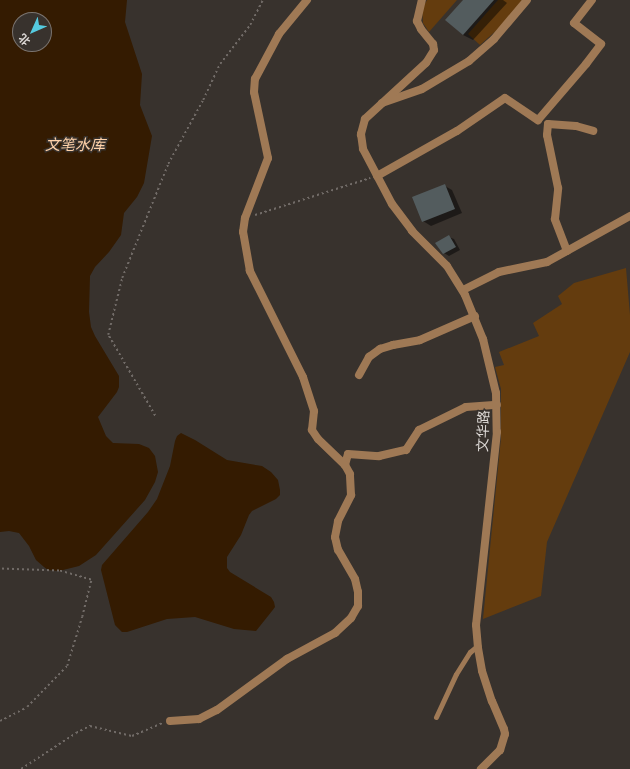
<!DOCTYPE html>
<meta charset="utf-8">
<style>
body{margin:0}
#map{position:relative;width:630px;height:769px;overflow:hidden;background:#38322d;font-family:"Titillium Web","Noto Sans SC",sans-serif}
div>[style]{position:absolute}
.green>*{inset:0;background:#643c0e}
.water>*{inset:0;background:#341b01}
.shadow>*{inset:0;background:#0007}
.building>*{inset:0;background:#535c5e}
.path>*{height:1.5px;margin-top:-0.75px;transform-origin:0;background:repeating-linear-gradient(90deg,#716b67 0 2px,transparent 0 5px)}
.service>*{height:5px;margin:-2.5px;padding:0 2.5px;transform-origin:2.5px;border-radius:2.5px;background:#9f7955}
.minor>*{height:8px;margin:-4px;padding:0 4px;transform-origin:4px;border-radius:4px;background:#9f7955}
.tertiary>*{height:8px;margin:-4px;padding:0 4px;transform-origin:4px;border-radius:4px;background:#9f7955}
span{translate:-50% -50%;white-space:nowrap;text-align:center;line-height:1.15;-webkit-text-stroke:3px #38322d;paint-order:stroke}
.street-label{font-size:14px;color:#dcd8d5}
.water-label{font-size:15px;color:#ffd2a9;font-style:italic}
.north{position:absolute;left:12px;top:12px;width:40px;height:40px;box-sizing:border-box;background:#38322d;border:1px solid #7a7470;border-radius:50%;rotate:225deg;font-size:11px;font-weight:700;line-height:16px;text-align:center;color:#dcd8d5}
.north::after{content:'';display:block;margin:auto;width:14px;height:18px;background:#55cadf;clip-path:polygon(50% 0,100% 100%,50% 72%,0 100%)}
</style>
<div id="map">
<div class="green">
<i style="clip-path:polygon(427px 0,457px 0,429px 32px,423px 23px,422px 9px)"></i>
<i style="clip-path:polygon(498px 0,522px 0,508px 20px,480px 45px,468px 34px)"></i>
<i style="clip-path:polygon(626px 268px,630px 315px,630px 352px,547px 542px,541px 596px,483px 619px,501px 438px,501px 389px,495px 367px,504px 365px,499px 352px,539px 336px,533px 323px,562px 304px,558px 296px,574px 283px)"></i>
</div>
<div class="water">
<i style="clip-path:polygon(evenodd,0 0,127px 0,125px 22px,142px 74px,140px 105px,152px 136px,144px 183px,137px 197px,124px 213px,121px 235px,109px 252px,95px 267px,90px 276px,89px 312px,91px 327px,95px 336px,119px 376px,119px 387px,117px 392px,98px 417px,106px 436px,113px 443px,139px 444px,149px 448px,155px 456px,158px 472px,155px 482px,145px 500px,96px 555px,79px 566px,59px 571px,48px 570px,44px 567px,36px 560px,29px 546px,19px 533px,9px 531px,0 532px,0 0,20px 20px,44px 20px,44px 44px,20px 44px,20px 20px)"></i>
<i style="clip-path:polygon(181px 433px,195px 440px,227px 460px,262px 466px,271px 472px,278px 480px,280px 490px,280px 495px,276px 499px,252px 511px,249px 515px,241px 535px,227px 557px,227px 568px,230px 572px,271px 597px,274px 602px,275px 607px,272px 611px,256px 631px,234px 629px,195px 617px,167px 619px,127px 632px,122px 632px,115px 625px,101px 570px,102px 565px,148px 512px,157px 499px,170px 466px,175px 441px,177px 436px)"></i>
</div>
<div class="shadow">
<i style="clip-path:polygon(464px 0,503px 0,507px 3px,473px 40px,463px 35px)"></i>
<i style="clip-path:polygon(445px 186px,452px 190px,462px 213px,431px 226px,423px 221px)"></i>
<i style="clip-path:polygon(449px 237px,454px 239px,460px 250px,449px 256px,444px 253px)"></i>
</div>
<div class="building">
<i style="clip-path:polygon(463px 0,494px 0,463px 35px,445px 20px)"></i>
<i style="clip-path:polygon(445px 184px,455px 209px,422px 222px,412px 197px)"></i>
<i style="clip-path:polygon(449px 235px,456px 247px,443px 254px,435px 243px)"></i>
</div>
<div class="path">
<i style="left:255px;top:215px;width:121px;rotate:-17.8deg"></i>
<i style="left:155px;top:416px;width:94px;rotate:-120.1deg"></i>
<i style="left:108px;top:335px;width:59px;rotate:-76.2deg"></i>
<i style="left:122px;top:278px;width:123px;rotate:-68deg"></i>
<i style="left:168px;top:164px;width:73px;rotate:-61.3deg"></i>
<i style="left:203px;top:100px;width:40px;rotate:-65deg"></i>
<i style="left:220px;top:64px;width:49px;rotate:-52.4deg"></i>
<i style="left:250px;top:25px;width:28px;rotate:-63deg"></i>
<i style="left:0;top:721px;width:30px;rotate:-27deg"></i>
<i style="left:27px;top:707px;width:57px;rotate:-45.7deg"></i>
<i style="left:67px;top:666px;width:51px;rotate:-73deg"></i>
<i style="left:82px;top:617px;width:38px;rotate:-76deg"></i>
<i style="left:91px;top:580px;width:33px;rotate:-164deg"></i>
<i style="left:59px;top:571px;width:59px;rotate:-178.1deg"></i>
<i style="left:21px;top:769px;width:66px;rotate:-33.2deg"></i>
<i style="left:76px;top:733px;width:16px;rotate:-27deg"></i>
<i style="left:90px;top:726px;width:43px;rotate:13.4deg"></i>
<i style="left:132px;top:736px;width:34px;rotate:-23deg"></i>
</div>
<div class="service">
<i style="left:436px;top:717px;width:47px;rotate:-65.1deg"></i>
<i style="left:456px;top:674px;width:26px;rotate:-58deg"></i>
<i style="left:470px;top:652px;width:11px;rotate:-41deg"></i>
</div>
<div class="minor">
<i style="left:382px;top:103px;width:42px;rotate:-19.3deg"></i>
<i style="left:422px;top:89px;width:55px;rotate:-30.8deg"></i>
<i style="left:469px;top:61px;width:33px;rotate:-41deg"></i>
<i style="left:494px;top:39px;width:51px;rotate:-49.8deg"></i>
<i style="left:365px;top:119px;width:83px;rotate:-42.6deg"></i>
<i style="left:426px;top:63px;width:15px;rotate:-58deg"></i>
<i style="left:434px;top:50px;width:6px;rotate:-99deg"></i>
<i style="left:433px;top:44px;width:19px;rotate:-129deg"></i>
<i style="left:421px;top:29px;width:9px;rotate:-117deg"></i>
<i style="left:417px;top:21px;width:22px;rotate:-77deg"></i>
<i style="left:377px;top:176px;width:92px;rotate:-29.4deg"></i>
<i style="left:457px;top:131px;width:58px;rotate:-34.5deg"></i>
<i style="left:505px;top:98px;width:40px;rotate:34deg"></i>
<i style="left:538px;top:120px;width:74px;rotate:-49.4deg"></i>
<i style="left:586px;top:64px;width:25px;rotate:-53deg"></i>
<i style="left:601px;top:44px;width:34px;rotate:-142deg"></i>
<i style="left:574px;top:23px;width:29px;rotate:-52deg"></i>
<i style="left:567px;top:251px;width:34px;rotate:-111deg"></i>
<i style="left:555px;top:219px;width:31px;rotate:-84deg"></i>
<i style="left:558px;top:188px;width:54px;rotate:-101.7deg"></i>
<i style="left:547px;top:135px;width:11px;rotate:-85deg"></i>
<i style="left:548px;top:124px;width:28px;rotate:4deg"></i>
<i style="left:576px;top:126px;width:18px;rotate:16deg"></i>
<i style="left:463px;top:290px;width:40px;rotate:-26.6deg"></i>
<i style="left:499px;top:272px;width:49px;rotate:-11.8deg"></i>
<i style="left:547px;top:262px;width:95px;rotate:-29deg"></i>
<i style="left:359px;top:375px;width:21px;rotate:-61deg"></i>
<i style="left:369px;top:357px;width:14px;rotate:-36deg"></i>
<i style="left:380px;top:349px;width:14px;rotate:-17deg"></i>
<i style="left:393px;top:345px;width:27px;rotate:-10deg"></i>
<i style="left:420px;top:340px;width:60px;rotate:-23.6deg"></i>
<i style="left:345px;top:465px;width:11px;rotate:-75deg"></i>
<i style="left:348px;top:454px;width:31px;rotate:4deg"></i>
<i style="left:379px;top:456px;width:28px;rotate:-13deg"></i>
<i style="left:406px;top:450px;width:24px;rotate:-57deg"></i>
<i style="left:419px;top:430px;width:52px;rotate:-26.1deg"></i>
<i style="left:466px;top:407px;width:31px;rotate:-4deg"></i>
<i style="left:170px;top:721px;width:29px;rotate:-4deg"></i>
<i style="left:199px;top:719px;width:20px;rotate:-27deg"></i>
<i style="left:217px;top:710px;width:87px;rotate:-36.1deg"></i>
<i style="left:287px;top:659px;width:55px;rotate:-28.4deg"></i>
<i style="left:335px;top:633px;width:22px;rotate:-43deg"></i>
<i style="left:351px;top:618px;width:14px;rotate:-60deg"></i>
<i style="left:358px;top:606px;width:14px;rotate:-90deg"></i>
<i style="left:358px;top:592px;width:13px;rotate:-103deg"></i>
<i style="left:355px;top:579px;width:34px;rotate:-120deg"></i>
<i style="left:338px;top:550px;width:13px;rotate:-103deg"></i>
<i style="left:335px;top:537px;width:16px;rotate:-79deg"></i>
<i style="left:338px;top:521px;width:29px;rotate:-63deg"></i>
<i style="left:351px;top:495px;width:21px;rotate:-93deg"></i>
<i style="left:350px;top:474px;width:10px;rotate:-119deg"></i>
<i style="left:345px;top:465px;width:37px;rotate:-136deg"></i>
<i style="left:318px;top:439px;width:11px;rotate:-124deg"></i>
<i style="left:312px;top:430px;width:19px;rotate:-84deg"></i>
<i style="left:314px;top:411px;width:36px;rotate:-108deg"></i>
<i style="left:303px;top:377px;width:119px;rotate:-116.6deg"></i>
<i style="left:250px;top:271px;width:40px;rotate:-100deg"></i>
<i style="left:243px;top:232px;width:14px;rotate:-82deg"></i>
<i style="left:245px;top:218px;width:64px;rotate:-69deg"></i>
<i style="left:268px;top:158px;width:67px;rotate:-102deg"></i>
<i style="left:254px;top:92px;width:13px;rotate:-86deg"></i>
<i style="left:255px;top:79px;width:51px;rotate:-61.9deg"></i>
<i style="left:279px;top:34px;width:44px;rotate:-50.5deg"></i>
</div>
<div class="tertiary">
<i style="left:365px;top:119px;width:16px;rotate:105deg"></i>
<i style="left:361px;top:134px;width:15px;rotate:82deg"></i>
<i style="left:363px;top:149px;width:62px;rotate:62.2deg"></i>
<i style="left:392px;top:204px;width:34px;rotate:53deg"></i>
<i style="left:412px;top:231px;width:49px;rotate:45deg"></i>
<i style="left:447px;top:266px;width:34px;rotate:58deg"></i>
<i style="left:465px;top:295px;width:48px;rotate:67.8deg"></i>
<i style="left:483px;top:339px;width:56px;rotate:76.5deg"></i>
<i style="left:496px;top:393px;width:39px;rotate:89deg"></i>
<i style="left:497px;top:432px;width:194px;rotate:96.2deg"></i>
<i style="left:476px;top:625px;width:23px;rotate:85deg"></i>
<i style="left:478px;top:648px;width:23px;rotate:80deg"></i>
<i style="left:482px;top:671px;width:32px;rotate:72deg"></i>
<i style="left:492px;top:701px;width:30px;rotate:67deg"></i>
<i style="left:504px;top:729px;width:5px;rotate:79deg"></i>
<i style="left:505px;top:734px;width:17px;rotate:107deg"></i>
<i style="left:500px;top:750px;width:27px;rotate:135deg"></i>
</div>
<div class="street-label">
<span style="left:483px;top:431px;rotate:-88deg">文华路</span>
</div>
<div class="water-label">
<span style="left:75px;top:145px">文笔水库</span>
</div>
<div class="north">北</div>
</div>
